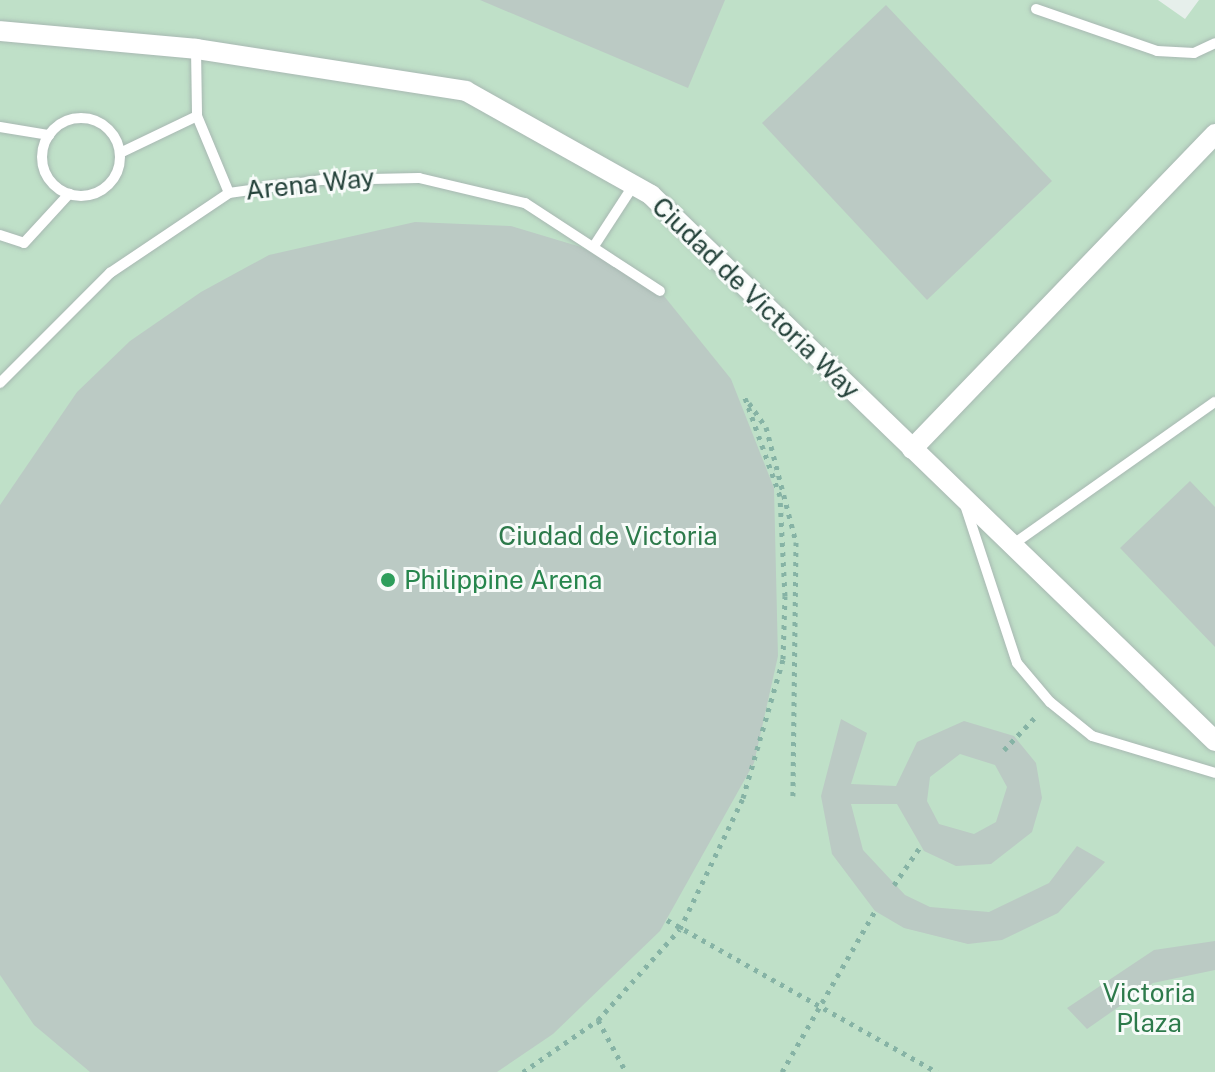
<!DOCTYPE html>
<style>
body{margin:0}
#map{position:relative;width:1215px;height:1072px;overflow:hidden;background:#e6efeb;font-family:"Public Sans",sans-serif}
div>[style]{position:absolute}
.green>*{inset:0;background:#bfe0c8}
.building>*{inset:0;background:#bbcac4}
.path>*{height:5px;margin-top:-2.5px;transform-origin:0;background:repeating-linear-gradient(90deg,#86b3a5 0 4px,transparent 0 10px)}
.roads{filter:drop-shadow(0 0 2px #a8b8b2) drop-shadow(0 0 2px #a8b8b2)}
.lane>*{height:10px;margin:-5px;padding:0 5px;transform-origin:5px;border-radius:5px;background:#fff}
.lane>.ring{margin:-5px;padding:0;box-sizing:content-box;background:none;border:10px solid #fff;border-radius:50%}
.street>*{height:20px;margin:-10px;padding:0 10px;transform-origin:10px;border-radius:10px;background:#fff}
.dots>*{width:22px;height:22px;translate:-50% -50%;box-sizing:border-box;border:4px solid #f7fbf9;border-radius:50%}
span{translate:-50% -50%;white-space:nowrap;text-align:center;line-height:1.15;-webkit-text-stroke:6px #f7fbf9;paint-order:stroke}
.street-label{font-size:26px;color:#24423a}
.park-label{font-size:26px;color:#2d7a4b}
.leisure-label{font-size:26px;color:#27864d}
.left{translate:0 -50%;text-align:left}
</style>
<div id="map">
<div class="green">
<i style="clip-path:polygon(0 0,1158px 0,1185px 19px,1199px 0,1215px 0,1215px 1072px,0 1072px)"></i>
</div>
<div class="building">
<i style="clip-path:polygon(480px 0,725px 0,688px 88px)"></i>
<i style="clip-path:polygon(886px 5px,1052px 181px,927px 300px,762px 123px)"></i>
<i style="clip-path:polygon(415px 222px,511px 226px,581px 247px,660px 291px,731px 379px,774px 488px,778px 656px,754px 763px,660px 931px,553px 1034px,497px 1072px,90px 1072px,34px 1025px,0 975px,0 505px,77px 392px,130px 341px,201px 292px,269px 255px)"></i>
<i style="clip-path:polygon(1190px 481px,1215px 507px,1215px 647px,1120px 548px)"></i>
<i style="clip-path:polygon(evenodd,841px 719px,867px 733px,851px 784px,896px 786px,917px 742px,964px 721px,1014px 736px,1036px 763px,1042px 798px,1032px 832px,991px 864px,956px 866px,924px 851px,897px 804px,851px 804px,863px 850px,905px 895px,930px 907px,989px 912px,1049px 883px,1077px 846px,1105px 862px,1058px 913px,1002px 940px,968px 944px,904px 928px,875px 911px,832px 854px,821px 796px,841px 719px,960px 754px,995px 765px,1007px 787px,996px 822px,974px 834px,939px 824px,927px 801px,930px 777px,960px 754px)"></i>
<i style="clip-path:polygon(1215px 941px,1215px 970px,1153px 983px,1087px 1029px,1067px 1008px,1154px 950px)"></i>
</div>
<div class="path">
<i style="left:749px;top:403px;width:29px;rotate:55deg"></i>
<i style="left:766px;top:427px;width:119px;rotate:75.4deg"></i>
<i style="left:796px;top:542px;width:254px;rotate:90.7deg"></i>
<i style="left:1004px;top:750px;width:50px;rotate:-46.6deg"></i>
<i style="left:894px;top:885px;width:46px;rotate:-55.6deg"></i>
<i style="left:667px;top:920px;width:310px;rotate:29.4deg"></i>
<i style="left:598px;top:1020px;width:59px;rotate:61.7deg"></i>
<i style="left:523px;top:1072px;width:91px;rotate:-34.7deg"></i>
<i style="left:598px;top:1020px;width:122px;rotate:-48deg"></i>
<i style="left:680px;top:929px;width:145px;rotate:-64.3deg"></i>
<i style="left:743px;top:798px;width:145px;rotate:-73.9deg"></i>
<i style="left:783px;top:659px;width:63px;rotate:-88.2deg"></i>
<i style="left:785px;top:596px;width:100px;rotate:-92.9deg"></i>
<i style="left:780px;top:496px;width:107px;rotate:-109.6deg"></i>
<i style="left:782px;top:1072px;width:186px;rotate:-60deg"></i>
</div>
<div class="roads">
<div class="lane">
<i style="left:1036px;top:9px;width:128px;rotate:19.1deg"></i>
<i style="left:1157px;top:51px;width:37px;rotate:3deg"></i>
<i style="left:1194px;top:53px;width:23px;rotate:-25deg"></i>
<i style="left:196px;top:49px;width:67px;rotate:89.1deg"></i>
<i style="left:197px;top:116px;width:83px;rotate:67.4deg"></i>
<i class="ring" style="left:42px;top:118px;width:68px;height:68px"></i>
<i style="left:0;top:127px;width:50px;rotate:9.3deg"></i>
<i style="left:120px;top:153px;width:85px;rotate:-25.7deg"></i>
<i style="left:0;top:235px;width:25px;rotate:18deg"></i>
<i style="left:24px;top:243px;width:67px;rotate:-47.4deg"></i>
<i style="left:594px;top:246px;width:72px;rotate:-57deg"></i>
<i style="left:0;top:383px;width:156px;rotate:-45deg"></i>
<i style="left:110px;top:273px;width:143px;rotate:-33.9deg"></i>
<i style="left:229px;top:193px;width:94px;rotate:-8deg"></i>
<i style="left:322px;top:180px;width:97px;rotate:-1.2deg"></i>
<i style="left:419px;top:178px;width:109px;rotate:13.3deg"></i>
<i style="left:525px;top:203px;width:161px;rotate:33.1deg"></i>
<i style="left:964px;top:502px;width:169px;rotate:71.8deg"></i>
<i style="left:1017px;top:663px;width:51px;rotate:49.8deg"></i>
<i style="left:1050px;top:702px;width:54px;rotate:39deg"></i>
<i style="left:1092px;top:736px;width:128px;rotate:16.7deg"></i>
<i style="left:1012px;top:545px;width:248px;rotate:-35.2deg"></i>
</div>
<div class="street">
<i style="left:0;top:31px;width:197px;rotate:5.2deg"></i>
<i style="left:196px;top:49px;width:273px;rotate:8.8deg"></i>
<i style="left:466px;top:91px;width:212px;rotate:29.3deg"></i>
<i style="left:651px;top:195px;width:785px;rotate:44.07deg"></i>
<i style="left:912px;top:449px;width:437px;rotate:-46.1deg"></i>
</div>
</div>
<div class="dots">
<i style="left:388px;top:580px;background:#2e9e5b"></i>
</div>
<div class="street-label">
<span style="left:310px;top:184px;rotate:-6deg">Arena Way</span>
<span style="left:756px;top:298px;rotate:44deg">Ciudad de Victoria Way</span>
</div>
<div class="park-label">
<span style="left:608px;top:536px">Ciudad de Victoria</span>
<span style="left:1149px;top:1008px">Victoria<br>Plaza</span>
</div>
<div class="leisure-label">
<span class="left" style="left:404px;top:580px">Philippine Arena</span>
</div>
</div>
